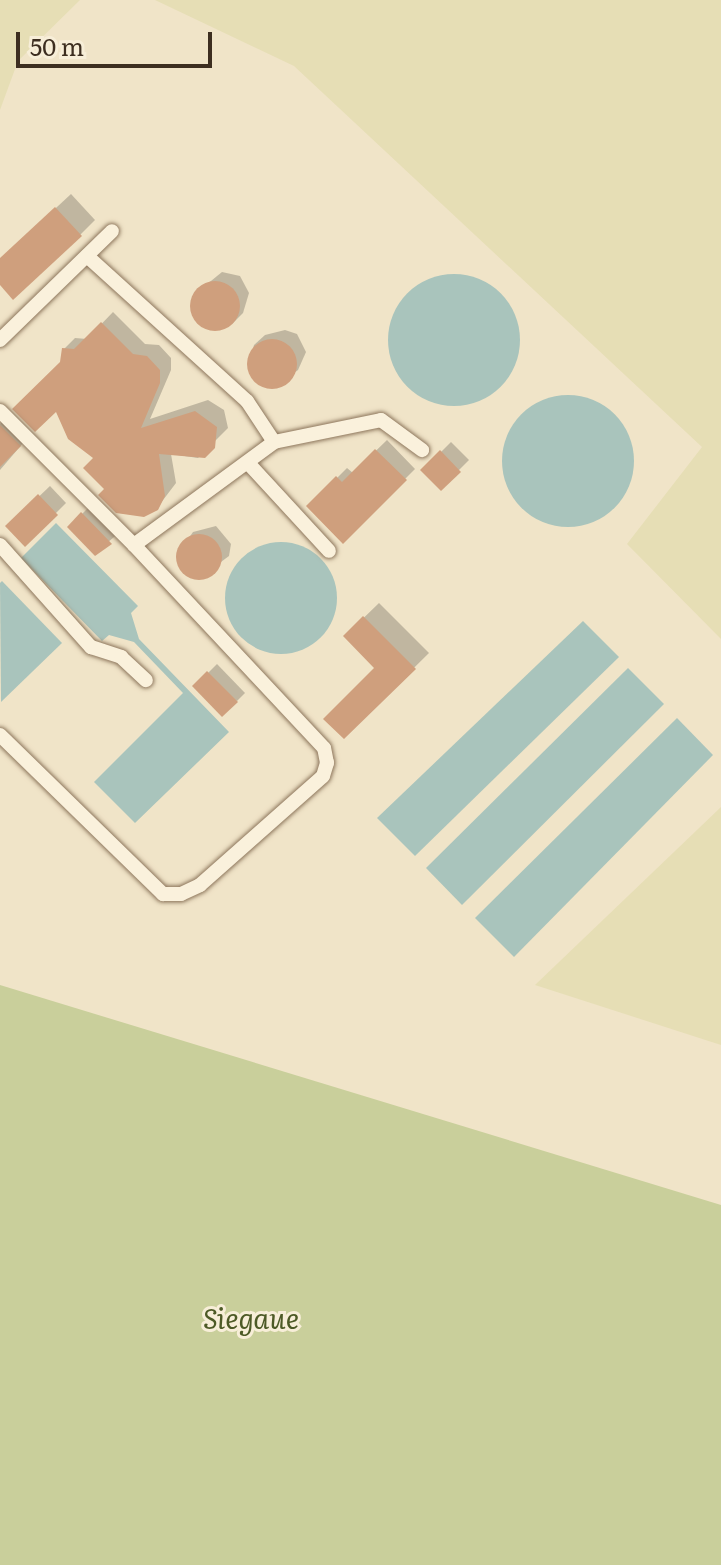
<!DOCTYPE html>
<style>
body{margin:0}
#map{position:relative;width:721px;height:1565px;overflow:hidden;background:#f0e4c8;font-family:Literata,serif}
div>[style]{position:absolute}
.farmland>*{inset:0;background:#e6deb5}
.green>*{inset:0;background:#c9cf9b}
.water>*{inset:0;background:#a9c4bc}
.round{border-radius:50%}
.shadow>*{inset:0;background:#0003}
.building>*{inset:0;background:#cf9f7d}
.roads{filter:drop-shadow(0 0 2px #8d765c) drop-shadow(0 0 2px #8d765c)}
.service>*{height:14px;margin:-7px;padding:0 7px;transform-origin:7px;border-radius:7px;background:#faf1dc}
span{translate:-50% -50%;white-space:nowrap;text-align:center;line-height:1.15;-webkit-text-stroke:6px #f7eed8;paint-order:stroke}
.park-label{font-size:28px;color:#4d5a26;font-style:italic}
.scale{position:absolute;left:16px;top:32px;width:196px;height:36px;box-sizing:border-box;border:4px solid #3d2e20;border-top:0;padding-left:10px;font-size:24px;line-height:28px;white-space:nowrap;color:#3d2e20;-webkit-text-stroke:6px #f7eed8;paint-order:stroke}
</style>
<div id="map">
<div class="farmland">
<i style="clip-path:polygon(0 0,80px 0,18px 61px,0 110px)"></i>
<i style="clip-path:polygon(155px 0,721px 0,721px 639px,627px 544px,702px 447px,294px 66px)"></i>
<i style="clip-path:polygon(721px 807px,721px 1045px,535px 985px)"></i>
</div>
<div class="green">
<i style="clip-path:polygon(0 985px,721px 1205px,721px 1565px,0 1565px)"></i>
</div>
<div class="water">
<i class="round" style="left:388px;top:274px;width:132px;height:132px"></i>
<i class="round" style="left:502px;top:395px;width:132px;height:132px"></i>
<i style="clip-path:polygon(56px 523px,138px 606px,131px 613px,139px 639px,229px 732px,135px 823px,94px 782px,183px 693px,134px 642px,109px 635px,102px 641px,21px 558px)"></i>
<i class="round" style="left:225px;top:542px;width:112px;height:112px"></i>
<i style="clip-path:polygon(2px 581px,62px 643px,1px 702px,0 583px)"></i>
<i style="clip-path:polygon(583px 621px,619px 657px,415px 856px,377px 818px)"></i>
<i style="clip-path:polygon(628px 668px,664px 704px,462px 905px,426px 868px)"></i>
<i style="clip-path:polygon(677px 718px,713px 755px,514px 957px,475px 918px)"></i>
</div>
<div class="shadow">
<i style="clip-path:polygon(71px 194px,95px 220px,80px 235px,0 282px,0 260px)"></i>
<i style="clip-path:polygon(222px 272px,240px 276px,249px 293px,243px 313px,233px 323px,213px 329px,201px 324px,192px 307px,195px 294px)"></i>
<i style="clip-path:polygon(113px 312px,145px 344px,159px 345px,171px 358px,171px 370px,150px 419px,208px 400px,224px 410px,228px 428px,198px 458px,171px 454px,176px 483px,157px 508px,107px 489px,62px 363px,64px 349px,75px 338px,87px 339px)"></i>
<i style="clip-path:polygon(285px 330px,297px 334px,306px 352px,298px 370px,277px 386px,258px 382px,249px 365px,254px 345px,265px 335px)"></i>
<i style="clip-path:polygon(9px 415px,30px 435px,0 470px,0 424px)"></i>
<i style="clip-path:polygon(387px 440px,415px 469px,343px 541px,309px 506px,347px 468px,353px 473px)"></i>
<i style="clip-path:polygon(451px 442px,469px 460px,441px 488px,423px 470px)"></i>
<i style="clip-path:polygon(50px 486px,66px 503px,25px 544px,8px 526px)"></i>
<i style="clip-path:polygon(92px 504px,120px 532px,95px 553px,69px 527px)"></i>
<i style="clip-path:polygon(216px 526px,231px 544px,229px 556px,198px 579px,179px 566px,178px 554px,193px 532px)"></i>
<i style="clip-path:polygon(379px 603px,429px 653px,344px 737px,377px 668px,345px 636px)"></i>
<i style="clip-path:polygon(217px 664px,245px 693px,237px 701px,195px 686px)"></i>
</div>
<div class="building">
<i style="clip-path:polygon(55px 207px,82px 236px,13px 300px,0 285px,0 258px)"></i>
<i class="round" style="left:190px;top:281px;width:50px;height:50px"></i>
<i style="clip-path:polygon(101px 322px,133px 354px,147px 356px,160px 370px,160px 383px,141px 428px,195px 411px,217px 427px,215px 448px,205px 458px,159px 454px,165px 496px,158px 510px,144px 517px,116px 513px,98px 495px,104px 489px,83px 468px,93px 458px,68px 439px,56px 412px,35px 432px,12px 409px,60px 362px,62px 348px,74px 349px)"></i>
<i class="round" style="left:247px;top:339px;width:50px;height:50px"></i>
<i style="clip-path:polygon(0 425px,21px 446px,0 467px)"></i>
<i style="clip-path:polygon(375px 449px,407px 480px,343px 544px,306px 506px,336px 476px,342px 482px)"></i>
<i style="clip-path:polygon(440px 450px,461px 472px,441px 491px,420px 470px)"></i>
<i style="clip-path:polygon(38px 494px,58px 515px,25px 547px,5px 526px)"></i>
<i style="clip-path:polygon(81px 512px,112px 544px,95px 556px,67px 527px)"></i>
<i class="round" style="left:176px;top:534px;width:46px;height:46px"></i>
<i style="clip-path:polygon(363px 616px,416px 669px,344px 739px,323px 719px,374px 668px,343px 636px)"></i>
<i style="clip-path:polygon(207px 671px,238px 702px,222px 717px,192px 686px)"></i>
</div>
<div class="roads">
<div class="service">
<i style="left:87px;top:256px;width:216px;rotate:42.2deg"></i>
<i style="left:247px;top:401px;width:49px;rotate:56.6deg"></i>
<i style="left:274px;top:442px;width:109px;rotate:-11.6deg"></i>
<i style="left:381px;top:420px;width:51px;rotate:36.2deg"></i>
<i style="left:0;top:340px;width:156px;rotate:-44.2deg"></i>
<i style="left:0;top:411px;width:190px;rotate:45deg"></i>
<i style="left:134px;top:545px;width:174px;rotate:-36.3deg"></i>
<i style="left:249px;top:464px;width:118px;rotate:47.4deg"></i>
<i style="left:0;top:545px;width:137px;rotate:48.3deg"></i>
<i style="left:91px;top:647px;width:32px;rotate:18deg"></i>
<i style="left:121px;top:657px;width:34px;rotate:43deg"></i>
<i style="left:0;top:735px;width:228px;rotate:44.3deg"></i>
<i style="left:163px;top:894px;width:18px"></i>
<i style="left:181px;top:894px;width:21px;rotate:-25deg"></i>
<i style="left:200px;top:885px;width:164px;rotate:-41.5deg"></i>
<i style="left:323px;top:776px;width:14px;rotate:-73deg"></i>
<i style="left:327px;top:763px;width:15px;rotate:-101deg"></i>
<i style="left:324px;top:748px;width:278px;rotate:-133.1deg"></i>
</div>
</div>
<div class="park-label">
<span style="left:251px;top:1317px">Siegaue</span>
</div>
<div class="scale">50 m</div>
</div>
